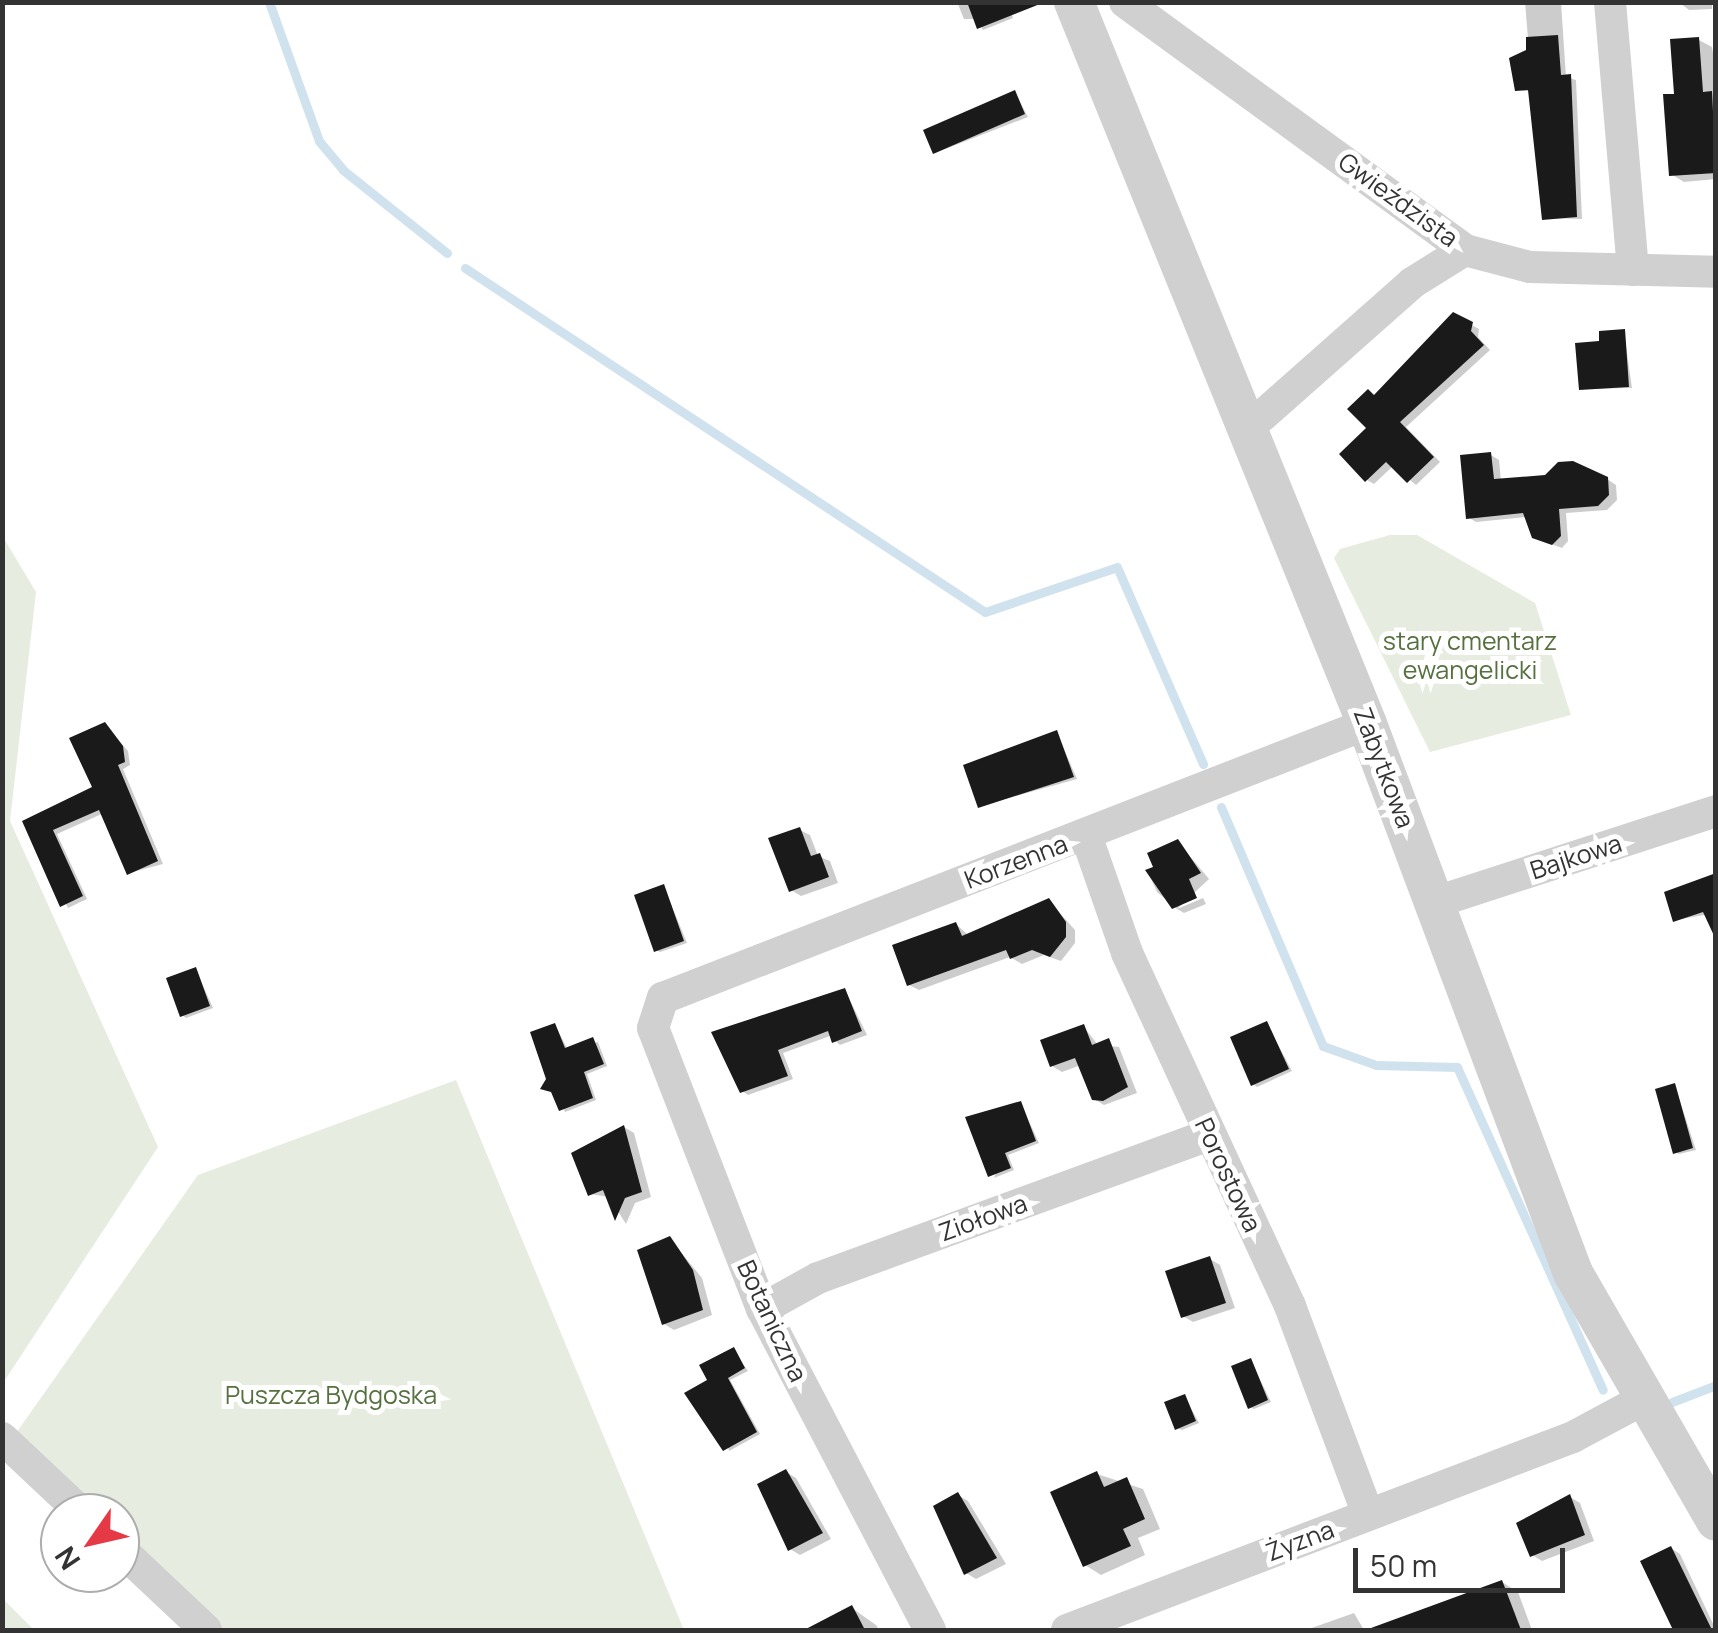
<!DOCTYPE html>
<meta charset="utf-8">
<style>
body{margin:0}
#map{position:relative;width:1718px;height:1633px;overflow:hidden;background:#fff;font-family:Manrope,sans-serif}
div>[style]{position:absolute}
.green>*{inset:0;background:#e6ecdf}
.shadow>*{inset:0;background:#0003}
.stream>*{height:9px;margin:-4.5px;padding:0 4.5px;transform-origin:4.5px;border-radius:4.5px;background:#cfe2ee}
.building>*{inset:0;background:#1a1a1a}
.minor>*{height:32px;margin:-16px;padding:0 16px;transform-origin:16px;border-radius:16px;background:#d0d0d0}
.tertiary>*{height:40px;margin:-20px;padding:0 20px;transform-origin:20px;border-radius:20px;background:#d0d0d0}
span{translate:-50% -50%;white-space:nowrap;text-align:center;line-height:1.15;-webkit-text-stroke:10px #fff;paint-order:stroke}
.street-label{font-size:25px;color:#333}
.park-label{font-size:25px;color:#56703f}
.frame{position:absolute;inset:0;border:5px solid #333;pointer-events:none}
.north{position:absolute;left:40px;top:1493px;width:100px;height:100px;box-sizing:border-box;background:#fff;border:2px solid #adadad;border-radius:50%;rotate:236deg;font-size:28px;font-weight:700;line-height:40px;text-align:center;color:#333}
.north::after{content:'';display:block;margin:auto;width:35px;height:45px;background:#e63946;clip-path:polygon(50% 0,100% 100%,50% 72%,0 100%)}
.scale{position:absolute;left:1353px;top:1548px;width:212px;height:45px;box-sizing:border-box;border:5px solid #333;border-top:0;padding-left:12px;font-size:30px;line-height:35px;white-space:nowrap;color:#333;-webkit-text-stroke:8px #fff;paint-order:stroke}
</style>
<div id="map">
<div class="green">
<i style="clip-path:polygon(1390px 535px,1417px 535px,1535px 603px,1571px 715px,1430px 752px,1334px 558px,1340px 549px)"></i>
<i style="clip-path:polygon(3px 537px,36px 592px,10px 821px,158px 1147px,3px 1383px)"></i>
<i style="clip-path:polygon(456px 1080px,684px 1630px,212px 1630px,120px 1540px,120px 1513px,93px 1513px,14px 1436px,198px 1175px)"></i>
<i style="clip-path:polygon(3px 1599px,34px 1630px,3px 1630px)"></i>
</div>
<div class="shadow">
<i style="clip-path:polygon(957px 2px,1007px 2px,1013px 18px,983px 30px,976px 19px,964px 19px)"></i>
<i style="clip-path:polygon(1525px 2px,1561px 2px,1566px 77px,1576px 80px,1582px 219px,1544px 218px,1531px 92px,1517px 89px,1529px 51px)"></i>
<i style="clip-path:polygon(1679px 2px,1712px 2px,1712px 9px,1689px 10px)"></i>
<i style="clip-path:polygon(1699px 40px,1712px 47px,1716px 73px,1716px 179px,1684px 182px,1671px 174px,1676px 96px)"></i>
<i style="clip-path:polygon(1015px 93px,1028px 117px,935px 153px)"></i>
<i style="clip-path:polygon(1453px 315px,1479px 329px,1478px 337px,1490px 350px,1406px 427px,1440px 462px,1416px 485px,1393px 466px,1374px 484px,1367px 480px,1376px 396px)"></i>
<i style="clip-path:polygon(1624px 332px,1632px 388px,1581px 389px,1602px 343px)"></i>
<i style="clip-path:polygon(1491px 455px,1499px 460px,1501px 481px,1607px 479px,1616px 485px,1617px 500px,1607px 510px,1566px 513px,1568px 541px,1562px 548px,1543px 541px,1527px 517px,1476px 522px,1468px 517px)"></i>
<i style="clip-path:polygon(105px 725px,128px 751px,130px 765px,123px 769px,163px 864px,129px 873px,104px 813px,57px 834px,87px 899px,68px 908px,25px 822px,95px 788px)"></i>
<i style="clip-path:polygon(1057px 733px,1077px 779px,980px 806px)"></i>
<i style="clip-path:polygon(800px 830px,810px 835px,818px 856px,830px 861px,838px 883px,801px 896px,791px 890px)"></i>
<i style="clip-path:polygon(1178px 842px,1209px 879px,1177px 909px,1157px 892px,1148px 872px)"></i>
<i style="clip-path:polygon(1716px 877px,1716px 913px,1675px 920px)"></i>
<i style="clip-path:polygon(664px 887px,687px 943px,660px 952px,656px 950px)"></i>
<i style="clip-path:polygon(1203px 898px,1206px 904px,1184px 913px,1177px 909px)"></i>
<i style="clip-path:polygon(1049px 901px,1075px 930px,1075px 943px,1061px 961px,1044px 955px,1022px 964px,1010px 957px,919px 990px,909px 985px,956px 924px,968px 935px)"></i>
<i style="clip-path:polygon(196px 970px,213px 1008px,186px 1018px,182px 1015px)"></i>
<i style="clip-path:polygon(845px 990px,867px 1035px,840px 1045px,830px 1036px,783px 1053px,793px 1079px,748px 1095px,742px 1091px,714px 1034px)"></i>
<i style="clip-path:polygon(1267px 1024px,1292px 1071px,1257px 1087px,1253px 1084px)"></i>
<i style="clip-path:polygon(555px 1025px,568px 1050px,598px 1042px,607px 1066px,587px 1074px,596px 1100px,565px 1112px,549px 1079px)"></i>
<i style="clip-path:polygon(1083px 1026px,1098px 1045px,1119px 1047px,1137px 1093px,1104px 1105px,1094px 1099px,1081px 1065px,1062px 1072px,1052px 1066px)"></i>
<i style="clip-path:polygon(1675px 1086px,1696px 1150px,1679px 1154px,1675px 1152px)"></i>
<i style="clip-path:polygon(1021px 1104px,1039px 1143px,1008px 1155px,1014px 1170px,994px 1178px)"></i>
<i style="clip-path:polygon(624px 1127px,634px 1133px,651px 1197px,635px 1203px,626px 1224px,609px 1197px,590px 1194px)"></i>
<i style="clip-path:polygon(670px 1239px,702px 1278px,712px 1315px,674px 1330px,664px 1324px)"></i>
<i style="clip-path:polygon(1210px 1259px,1220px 1265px,1235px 1308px,1193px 1322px,1183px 1316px)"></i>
<i style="clip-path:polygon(733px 1350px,748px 1371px,730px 1380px,760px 1434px,729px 1451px,710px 1381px)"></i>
<i style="clip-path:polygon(1251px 1361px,1271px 1402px,1254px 1409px,1250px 1407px)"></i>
<i style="clip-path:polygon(1185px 1397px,1199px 1423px,1182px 1430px,1177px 1428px)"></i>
<i style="clip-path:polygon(786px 1472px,796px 1478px,831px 1539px,800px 1555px,790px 1549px)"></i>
<i style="clip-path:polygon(1097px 1474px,1143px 1489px,1160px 1529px,1138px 1538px,1145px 1555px,1101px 1575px,1085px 1565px)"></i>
<i style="clip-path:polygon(958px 1495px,968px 1501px,1006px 1564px,976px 1579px,966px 1573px)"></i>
<i style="clip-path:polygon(1570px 1497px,1580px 1503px,1594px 1541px,1542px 1561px,1532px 1555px)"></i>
<i style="clip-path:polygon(1671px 1548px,1680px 1554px,1716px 1630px,1679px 1630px,1643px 1562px)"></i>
<i style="clip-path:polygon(1502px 1582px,1518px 1592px,1532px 1630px,1419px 1630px,1413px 1615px)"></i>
<i style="clip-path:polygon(852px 1608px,876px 1625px,879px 1630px,832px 1630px,829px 1620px)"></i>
<i style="clip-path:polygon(1354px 1613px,1364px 1630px,1306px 1630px)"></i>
</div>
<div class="stream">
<i style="left:269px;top:2px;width:148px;rotate:70.2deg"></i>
<i style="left:319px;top:141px;width:38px;rotate:50deg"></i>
<i style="left:343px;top:170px;width:133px;rotate:38.6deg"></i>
<i style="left:465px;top:268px;width:623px;rotate:33.49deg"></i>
<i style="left:985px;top:612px;width:139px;rotate:-18.8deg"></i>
<i style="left:1117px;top:567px;width:215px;rotate:66.4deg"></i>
<i style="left:1221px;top:807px;width:260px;rotate:66.9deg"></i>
<i style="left:1323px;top:1046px;width:56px;rotate:19.7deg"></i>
<i style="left:1376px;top:1065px;width:81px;rotate:1.4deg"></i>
<i style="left:1457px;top:1067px;width:354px;rotate:65.7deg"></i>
<i style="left:1672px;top:1402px;width:47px;rotate:-21.1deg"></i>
</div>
<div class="building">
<i style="clip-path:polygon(967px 2px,1040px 2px,1040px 4px,977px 29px)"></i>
<i style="clip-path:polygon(1558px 35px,1561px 75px,1571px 74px,1577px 217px,1542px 220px,1528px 90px,1515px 91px,1509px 58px,1526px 50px,1526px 37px)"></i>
<i style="clip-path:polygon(1699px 37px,1703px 92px,1712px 91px,1716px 173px,1669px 176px,1663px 94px,1674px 94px,1670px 39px)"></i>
<i style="clip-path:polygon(1015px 90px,1025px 114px,933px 154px,923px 130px)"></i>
<i style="clip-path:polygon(1453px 312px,1473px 322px,1471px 331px,1484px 345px,1400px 422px,1434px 457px,1407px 483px,1386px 462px,1365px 482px,1339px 454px,1366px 428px,1347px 409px,1368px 389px,1374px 395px)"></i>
<i style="clip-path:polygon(1625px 329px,1629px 387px,1579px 390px,1575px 343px,1599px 341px,1599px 331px)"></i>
<i style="clip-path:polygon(1491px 452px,1494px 479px,1545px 475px,1558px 462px,1573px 461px,1608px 477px,1609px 495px,1598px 506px,1559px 509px,1561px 536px,1552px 545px,1532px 538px,1523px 513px,1466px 519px,1460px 455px)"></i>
<i style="clip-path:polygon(105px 722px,123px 746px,125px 762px,118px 765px,158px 861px,127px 875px,99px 810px,53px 830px,83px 896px,60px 907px,22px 821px,92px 787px,69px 738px)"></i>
<i style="clip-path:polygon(1057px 730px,1074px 777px,978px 808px,963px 765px)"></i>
<i style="clip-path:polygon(800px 827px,811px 856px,820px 853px,829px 877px,789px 892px,768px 838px)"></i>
<i style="clip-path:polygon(1178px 839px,1201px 873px,1189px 879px,1197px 898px,1172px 909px,1145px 870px,1153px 867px,1147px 853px)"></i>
<i style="clip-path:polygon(1716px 873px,1716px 940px,1703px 912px,1673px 922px,1664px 892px)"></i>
<i style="clip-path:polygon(664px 884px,684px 941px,654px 952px,634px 895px)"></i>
<i style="clip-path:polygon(1049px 898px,1066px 922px,1066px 937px,1050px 957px,1032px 950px,1010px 959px,1006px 950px,907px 986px,892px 945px,956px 922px,962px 936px)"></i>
<i style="clip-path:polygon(196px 967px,210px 1006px,180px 1017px,166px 978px)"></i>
<i style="clip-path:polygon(845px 988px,862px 1031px,832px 1043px,828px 1031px,778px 1050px,788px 1076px,740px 1093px,711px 1032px)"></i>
<i style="clip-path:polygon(1267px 1021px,1289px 1069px,1251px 1086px,1230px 1037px)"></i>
<i style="clip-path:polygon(555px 1023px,565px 1048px,593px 1037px,604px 1064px,584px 1072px,593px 1098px,559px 1111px,551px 1092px,540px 1089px,546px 1079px,530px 1032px)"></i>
<i style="clip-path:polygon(1084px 1024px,1092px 1045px,1109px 1038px,1128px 1087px,1103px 1101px,1092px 1100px,1075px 1058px,1050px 1067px,1040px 1040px)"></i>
<i style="clip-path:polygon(1675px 1083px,1693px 1148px,1673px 1154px,1655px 1089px)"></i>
<i style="clip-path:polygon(1021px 1101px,1036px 1141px,1005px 1153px,1011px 1168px,988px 1177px,965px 1117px)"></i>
<i style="clip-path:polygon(624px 1125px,642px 1192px,625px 1198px,615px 1221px,603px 1190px,588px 1196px,571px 1153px)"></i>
<i style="clip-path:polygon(670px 1236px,693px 1270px,703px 1310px,662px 1325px,637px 1250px)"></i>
<i style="clip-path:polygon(1210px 1256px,1226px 1303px,1181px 1318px,1165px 1271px)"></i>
<i style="clip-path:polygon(734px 1347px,745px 1368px,728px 1378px,757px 1432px,723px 1451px,684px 1393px,707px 1380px,699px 1365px)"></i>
<i style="clip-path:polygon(1251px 1358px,1268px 1400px,1248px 1409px,1231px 1366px)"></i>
<i style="clip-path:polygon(1185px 1394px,1196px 1421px,1175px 1430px,1164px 1402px)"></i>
<i style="clip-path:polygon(786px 1469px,823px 1533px,788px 1551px,757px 1484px)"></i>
<i style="clip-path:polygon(1097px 1471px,1104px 1487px,1127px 1477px,1145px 1519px,1123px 1529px,1131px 1546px,1083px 1567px,1050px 1492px)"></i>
<i style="clip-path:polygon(958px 1492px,997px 1558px,964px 1575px,933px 1506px)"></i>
<i style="clip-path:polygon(1570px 1494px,1585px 1535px,1530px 1557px,1516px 1523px)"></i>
<i style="clip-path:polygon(1671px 1546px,1691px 1587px,1712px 1630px,1673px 1630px,1640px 1561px)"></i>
<i style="clip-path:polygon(1502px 1580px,1521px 1630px,1371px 1630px,1371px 1628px)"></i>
<i style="clip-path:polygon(852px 1605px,865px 1630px,804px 1630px)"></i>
</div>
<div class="minor">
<i style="left:1125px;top:2px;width:421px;rotate:36.1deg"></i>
<i style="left:1465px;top:250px;width:67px;rotate:14.7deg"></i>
<i style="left:1530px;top:267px;width:186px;rotate:1.5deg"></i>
<i style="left:1610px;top:2px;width:269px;rotate:85.1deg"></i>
<i style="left:1246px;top:430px;width:222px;rotate:-41.5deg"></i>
<i style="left:1412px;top:283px;width:62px;rotate:-31.9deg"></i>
<i style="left:1086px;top:835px;width:125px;rotate:70.8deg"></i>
<i style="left:1127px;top:953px;width:389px;rotate:65.2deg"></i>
<i style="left:1290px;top:1306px;width:223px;rotate:69.5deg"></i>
<i style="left:1436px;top:902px;width:294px;rotate:-18deg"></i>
<i style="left:762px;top:1309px;width:64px;rotate:-29deg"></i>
<i style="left:818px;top:1278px;width:415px;rotate:-20.1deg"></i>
<i style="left:2px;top:1438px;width:110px;rotate:43.2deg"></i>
<i style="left:120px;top:1549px;width:118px;rotate:43.3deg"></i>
<i style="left:930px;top:1630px;width:362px;rotate:-117.6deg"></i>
<i style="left:762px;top:1309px;width:301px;rotate:-111.2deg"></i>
<i style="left:653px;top:1028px;width:32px;rotate:-72deg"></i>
<i style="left:663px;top:998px;width:755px;rotate:-21.27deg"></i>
<i style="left:1067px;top:1630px;width:542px;rotate:-20.88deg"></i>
<i style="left:1573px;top:1437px;width:78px;rotate:-28.2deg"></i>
</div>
<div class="tertiary">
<i style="left:1074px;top:2px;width:779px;rotate:67.91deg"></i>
<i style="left:1367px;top:724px;width:586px;rotate:69.43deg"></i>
<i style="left:1573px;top:1273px;width:286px;rotate:60deg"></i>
</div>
<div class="street-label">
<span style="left:1398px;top:200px;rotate:36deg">Gwieździsta</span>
<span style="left:1384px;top:768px;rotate:69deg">Zabytkowa</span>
<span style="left:1576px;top:857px;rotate:-18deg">Bajkowa</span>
<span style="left:1016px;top:862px;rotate:-21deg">Korzenna</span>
<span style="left:1228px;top:1175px;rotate:65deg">Porostowa</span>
<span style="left:983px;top:1218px;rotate:-20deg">Ziołowa</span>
<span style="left:772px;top:1321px;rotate:65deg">Botaniczna</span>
<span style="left:1300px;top:1541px;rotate:-21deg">Żyzna</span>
</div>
<div class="park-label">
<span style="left:1470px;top:656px">stary cmentarz<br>ewangelicki</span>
<span style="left:331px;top:1395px">Puszcza Bydgoska</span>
</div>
<div class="frame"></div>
<div class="north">N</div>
<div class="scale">50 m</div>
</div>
